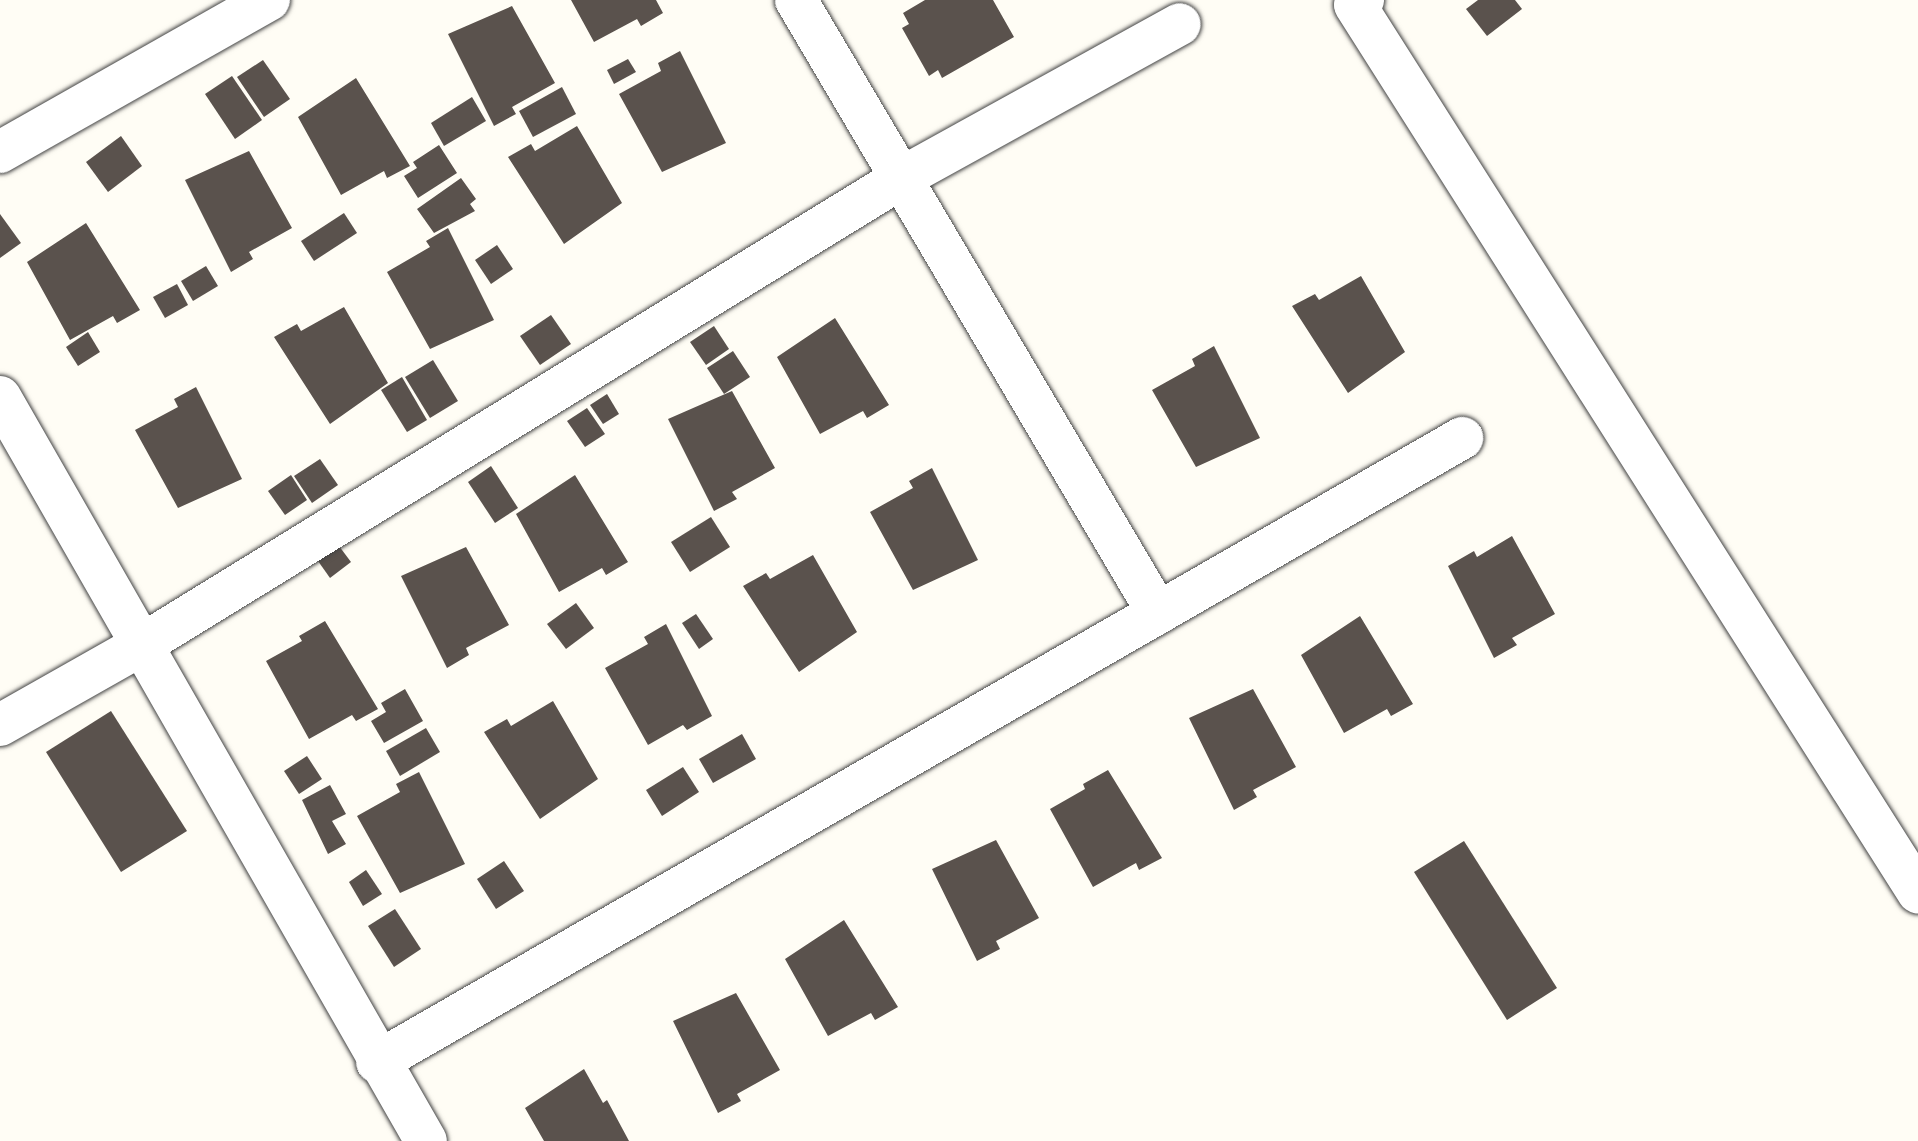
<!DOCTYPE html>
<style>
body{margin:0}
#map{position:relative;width:1918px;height:1141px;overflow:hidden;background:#fffdf5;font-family:Lora,serif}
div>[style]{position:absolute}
.building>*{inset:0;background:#5a524d}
.roads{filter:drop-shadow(0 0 2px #444) drop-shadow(0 0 2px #444)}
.minor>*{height:42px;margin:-21px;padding:0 21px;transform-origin:21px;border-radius:21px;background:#fff}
span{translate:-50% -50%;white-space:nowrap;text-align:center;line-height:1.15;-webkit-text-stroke:10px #fff;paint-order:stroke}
</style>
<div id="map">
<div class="building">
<i style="clip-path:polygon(571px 0,656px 0,663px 13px,641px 26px,637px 19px,594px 42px)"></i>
<i style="clip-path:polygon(925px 0,993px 0,1014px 37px,942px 78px,938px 70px,929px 76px,902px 28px,909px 24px,903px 13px)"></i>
<i style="clip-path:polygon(1478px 0,1515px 0,1522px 9px,1487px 36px,1466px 9px)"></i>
<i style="clip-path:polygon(512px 6px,555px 83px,512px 107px,516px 114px,494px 126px,448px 34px)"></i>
<i style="clip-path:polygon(680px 51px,726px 143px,662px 172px,619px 94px,661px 71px,658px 63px)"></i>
<i style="clip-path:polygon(628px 59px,636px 72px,614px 84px,607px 70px)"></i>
<i style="clip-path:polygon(263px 60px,290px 99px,264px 117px,237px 77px)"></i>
<i style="clip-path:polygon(232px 76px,262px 120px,235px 139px,205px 94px)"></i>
<i style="clip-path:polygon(356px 78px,410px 166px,387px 178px,384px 171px,341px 195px,298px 117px)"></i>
<i style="clip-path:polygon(562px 87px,576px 114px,533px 137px,519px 111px)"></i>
<i style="clip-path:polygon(472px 97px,486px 121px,444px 146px,431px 123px)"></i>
<i style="clip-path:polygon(577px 126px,622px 203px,564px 244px,508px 157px,531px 144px,535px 151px)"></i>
<i style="clip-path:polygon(121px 136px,142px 166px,108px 192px,86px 162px)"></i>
<i style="clip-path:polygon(439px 145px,457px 173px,418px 198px,404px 176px,417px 168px,413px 162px)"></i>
<i style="clip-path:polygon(249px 151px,292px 228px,249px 252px,253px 259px,231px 272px,185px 180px)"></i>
<i style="clip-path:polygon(461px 178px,476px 199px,470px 204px,475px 211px,434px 233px,417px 209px)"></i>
<i style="clip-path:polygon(344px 213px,357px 233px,314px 261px,301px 241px)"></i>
<i style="clip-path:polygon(0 214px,21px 243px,0 258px)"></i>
<i style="clip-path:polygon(86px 223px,140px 310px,117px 323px,113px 316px,70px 340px,27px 262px)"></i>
<i style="clip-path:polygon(448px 228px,494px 320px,430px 349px,387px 272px,430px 247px,426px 241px)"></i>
<i style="clip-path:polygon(497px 245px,513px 269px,491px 284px,475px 260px)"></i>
<i style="clip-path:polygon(206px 266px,218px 286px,193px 301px,181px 281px)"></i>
<i style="clip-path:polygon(1361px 276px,1405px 352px,1348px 393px,1292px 306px,1315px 294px,1319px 300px)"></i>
<i style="clip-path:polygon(177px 284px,188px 305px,165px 318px,153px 297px)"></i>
<i style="clip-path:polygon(344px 307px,388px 383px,330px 424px,274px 337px,297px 324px,301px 331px)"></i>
<i style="clip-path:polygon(551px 315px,571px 344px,540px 365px,520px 336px)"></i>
<i style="clip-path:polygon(835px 318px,889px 405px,867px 418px,863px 411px,820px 434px,777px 357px)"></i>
<i style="clip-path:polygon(714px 326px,729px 349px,706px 365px,690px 342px)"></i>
<i style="clip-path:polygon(88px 332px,100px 352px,78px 366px,66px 347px)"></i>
<i style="clip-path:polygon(1214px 346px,1260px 438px,1196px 467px,1152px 390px,1195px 366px,1192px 359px)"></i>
<i style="clip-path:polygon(733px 351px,750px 377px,724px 394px,707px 368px)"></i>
<i style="clip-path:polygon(433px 360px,458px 401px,430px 418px,405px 377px)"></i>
<i style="clip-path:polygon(402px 377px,427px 420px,407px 432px,381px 390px)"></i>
<i style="clip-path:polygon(196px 387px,242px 479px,178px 508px,135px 430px,178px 407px,174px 399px)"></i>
<i style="clip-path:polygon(732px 391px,775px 468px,732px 492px,737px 499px,714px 511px,668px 419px)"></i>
<i style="clip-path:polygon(607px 394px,619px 414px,603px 424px,590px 405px)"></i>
<i style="clip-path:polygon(587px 408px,605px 434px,585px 447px,567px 421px)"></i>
<i style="clip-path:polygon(320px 459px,338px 485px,312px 503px,294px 476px)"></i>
<i style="clip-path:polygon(491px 466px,518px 508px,495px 523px,468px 482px)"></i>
<i style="clip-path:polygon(932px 468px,978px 560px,913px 590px,870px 512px,913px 488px,909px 481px)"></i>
<i style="clip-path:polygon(291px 475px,307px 500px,285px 515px,268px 491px)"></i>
<i style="clip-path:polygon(575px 475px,628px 562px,606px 575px,602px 568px,559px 592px,516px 514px)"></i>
<i style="clip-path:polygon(711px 517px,730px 547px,690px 572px,671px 542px)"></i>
<i style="clip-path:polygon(1512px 536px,1555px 614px,1512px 638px,1517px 645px,1494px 658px,1448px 566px,1474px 551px,1477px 557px)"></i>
<i style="clip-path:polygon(339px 546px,351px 562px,330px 578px,318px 561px)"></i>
<i style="clip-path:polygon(466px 547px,509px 625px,466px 648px,469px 655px,447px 668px,401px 576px)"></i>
<i style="clip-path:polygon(813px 555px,857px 632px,799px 672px,743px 586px,766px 573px,770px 579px)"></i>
<i style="clip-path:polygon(576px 603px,594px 628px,566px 649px,547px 624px)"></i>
<i style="clip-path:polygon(696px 614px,713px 639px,699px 649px,682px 623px)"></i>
<i style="clip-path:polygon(1360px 616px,1413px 704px,1391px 716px,1387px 709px,1344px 733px,1301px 655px)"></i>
<i style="clip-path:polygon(325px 621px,378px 709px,356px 721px,352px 715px,309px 739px,266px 661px,302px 641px,299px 636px)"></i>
<i style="clip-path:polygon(666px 624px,712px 716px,687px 730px,683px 725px,648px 745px,605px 668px,648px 644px,644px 637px)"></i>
<i style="clip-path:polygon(405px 689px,423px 721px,384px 743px,371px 721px,386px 712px,381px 703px)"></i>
<i style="clip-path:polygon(1253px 689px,1296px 767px,1253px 790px,1257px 797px,1234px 810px,1189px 718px)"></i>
<i style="clip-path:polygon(553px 701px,598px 779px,540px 819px,484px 732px,507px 719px,511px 726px)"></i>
<i style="clip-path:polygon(111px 711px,187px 831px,121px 872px,46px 752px)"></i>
<i style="clip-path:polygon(426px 728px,440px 752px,400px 776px,386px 751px)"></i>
<i style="clip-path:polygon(742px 734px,756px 759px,713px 783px,699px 759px)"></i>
<i style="clip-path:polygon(307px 756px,322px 779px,299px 794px,284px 771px)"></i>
<i style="clip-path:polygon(683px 767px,699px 792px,662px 816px,646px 790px)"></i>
<i style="clip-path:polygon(1108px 770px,1162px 858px,1139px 870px,1136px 863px,1093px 887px,1050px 809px,1085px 789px,1083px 784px)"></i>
<i style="clip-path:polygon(419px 772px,465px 864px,400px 893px,357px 816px,400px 792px,396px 784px)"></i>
<i style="clip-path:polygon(330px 785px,346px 814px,332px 821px,346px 844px,328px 854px,302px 800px)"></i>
<i style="clip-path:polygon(996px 840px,1039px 918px,996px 941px,1000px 949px,977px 961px,932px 869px)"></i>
<i style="clip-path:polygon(1464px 841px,1557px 988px,1507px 1020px,1414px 872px)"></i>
<i style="clip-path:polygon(504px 861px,524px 891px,496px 909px,477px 879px)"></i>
<i style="clip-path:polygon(366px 870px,382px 894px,363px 906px,349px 882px)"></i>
<i style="clip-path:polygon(395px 909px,421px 949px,394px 967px,368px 926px)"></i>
<i style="clip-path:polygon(844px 920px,898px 1007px,875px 1020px,871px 1013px,828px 1036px,785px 959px)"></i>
<i style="clip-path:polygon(736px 993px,780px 1070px,737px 1094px,741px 1101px,718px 1113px,673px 1021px)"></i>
<i style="clip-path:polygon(584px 1069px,603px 1103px,607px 1100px,629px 1141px,544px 1141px,525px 1108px)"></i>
</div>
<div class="roads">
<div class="minor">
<i style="left:796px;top:0;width:712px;rotate:59.44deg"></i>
<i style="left:1363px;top:0;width:9px;rotate:148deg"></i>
<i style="left:1355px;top:5px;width:1051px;rotate:57.6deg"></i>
<i style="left:0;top:152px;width:309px;rotate:-29.5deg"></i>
<i style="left:0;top:397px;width:857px;rotate:60.21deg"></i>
<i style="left:0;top:725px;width:164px;rotate:-29.5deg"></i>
<i style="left:143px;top:644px;width:892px;rotate:-31.57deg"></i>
<i style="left:903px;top:177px;width:316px;rotate:-28.9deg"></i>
<i style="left:377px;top:1062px;width:1252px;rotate:-29.9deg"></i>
</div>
</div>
</div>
